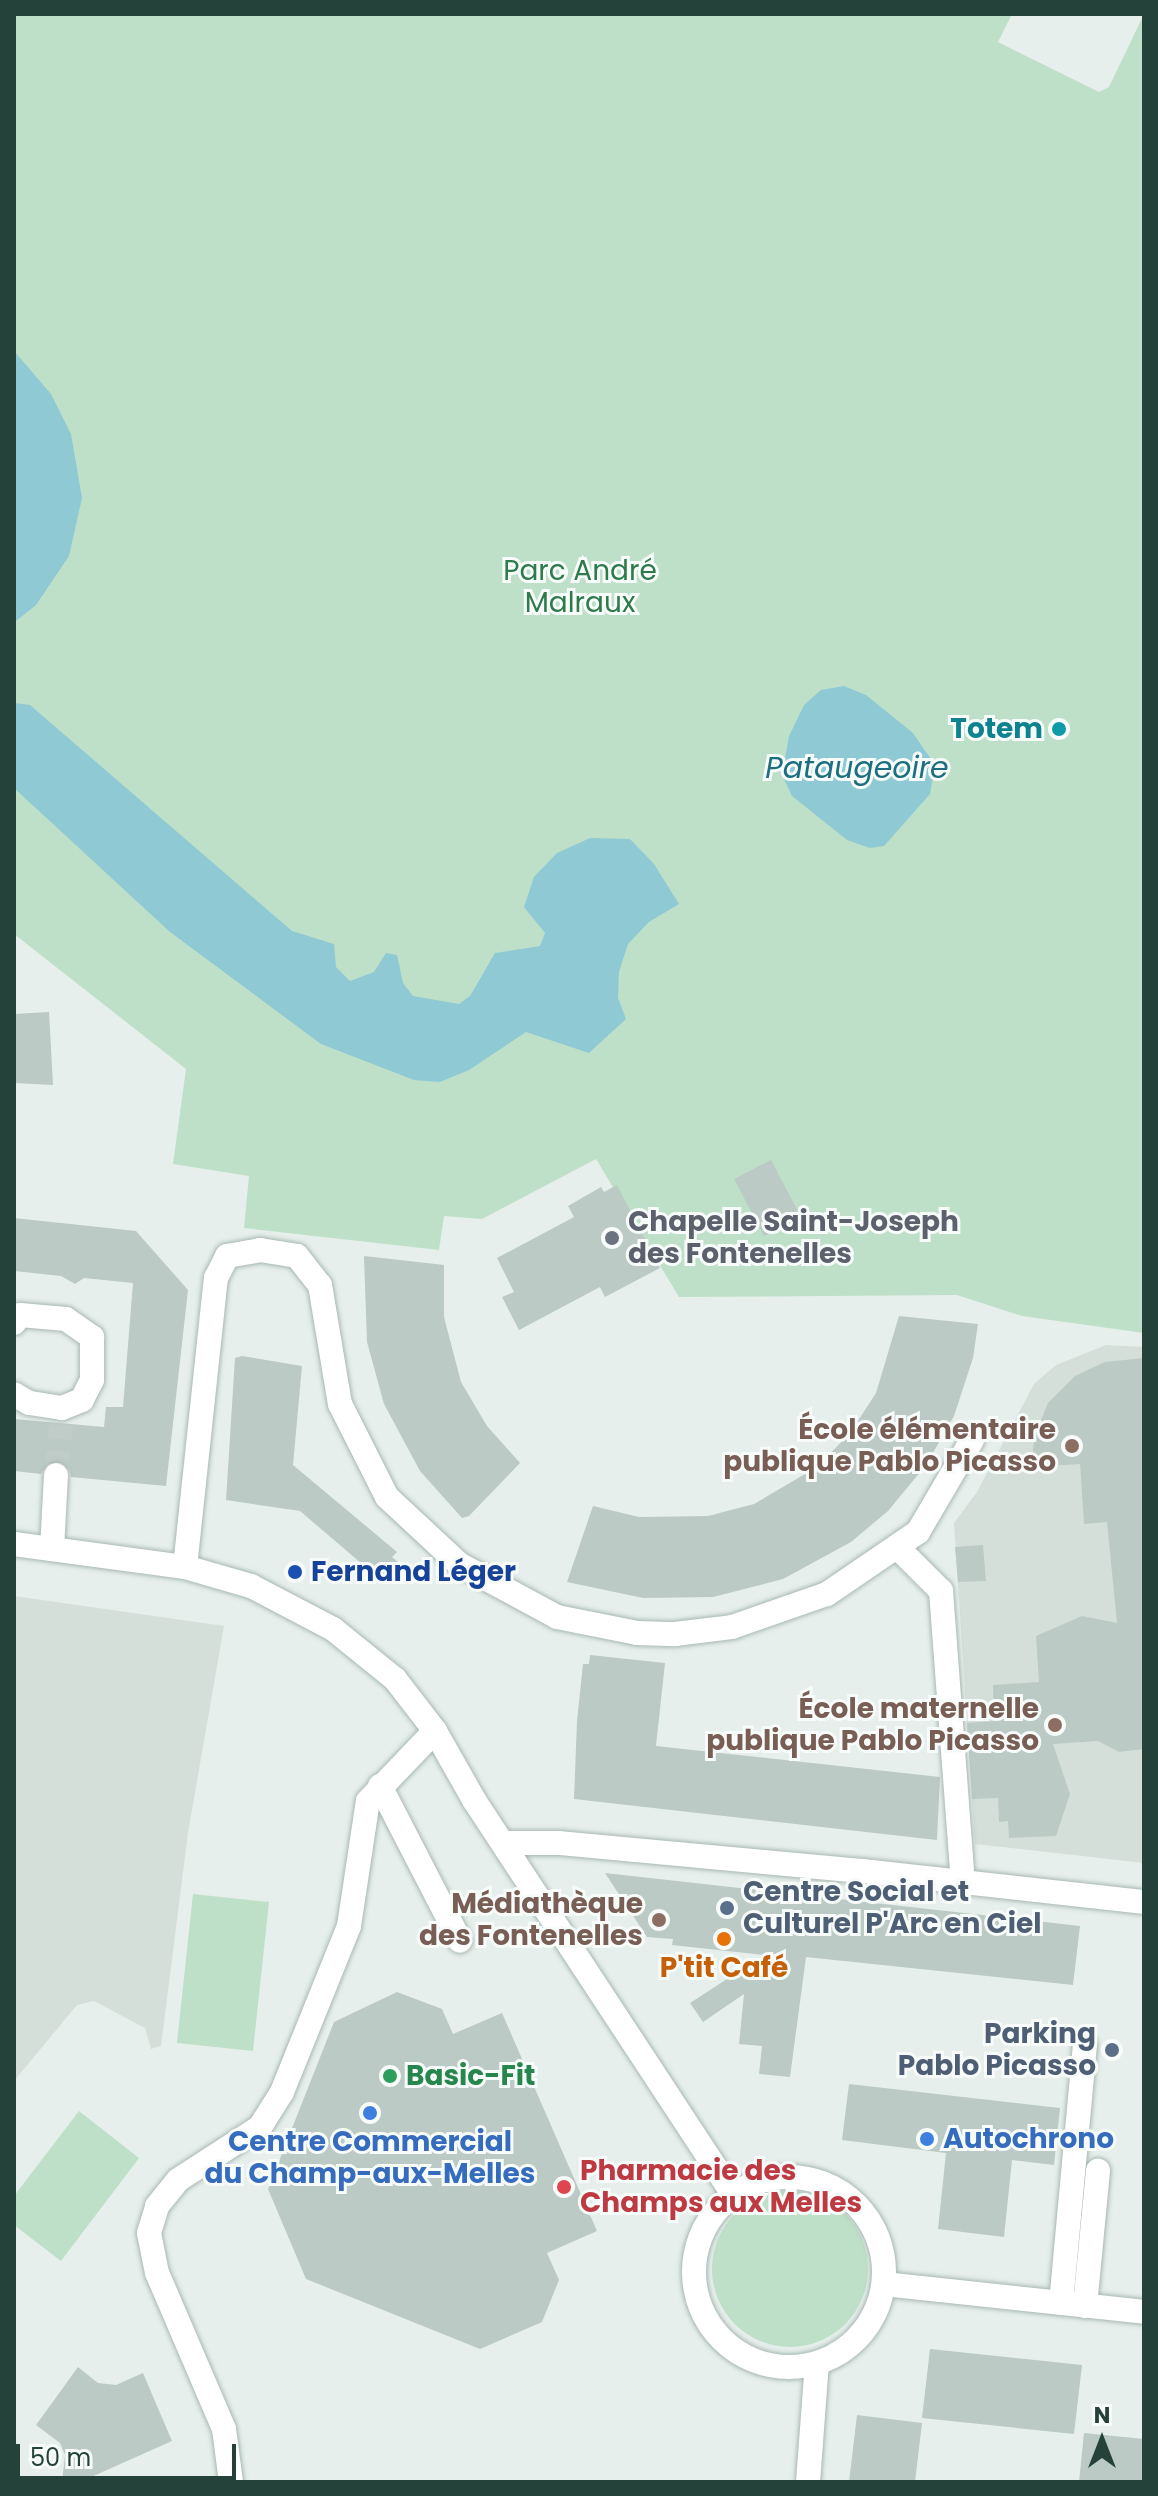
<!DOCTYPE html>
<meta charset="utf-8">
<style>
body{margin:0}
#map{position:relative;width:1158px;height:2496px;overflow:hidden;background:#e6efeb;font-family:Poppins,sans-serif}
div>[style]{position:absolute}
.built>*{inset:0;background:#d4dfda}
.green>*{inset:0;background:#bfe0c8}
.round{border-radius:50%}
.water>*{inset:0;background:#8ec9d4}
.building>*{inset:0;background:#bbcac4}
.minor-tunnel>*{height:24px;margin-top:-12px;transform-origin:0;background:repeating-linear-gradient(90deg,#bfccc8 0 24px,transparent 0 36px)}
.roads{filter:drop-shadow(0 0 2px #a8b8b2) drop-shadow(0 0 2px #a8b8b2)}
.minor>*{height:24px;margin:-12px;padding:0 12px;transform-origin:12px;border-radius:12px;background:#fff}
.minor>.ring{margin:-12px;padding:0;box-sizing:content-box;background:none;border:24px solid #fff;border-radius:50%}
.dots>*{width:22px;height:22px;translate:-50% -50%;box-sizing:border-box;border:4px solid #f7fbf9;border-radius:50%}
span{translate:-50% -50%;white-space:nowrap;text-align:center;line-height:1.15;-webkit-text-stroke:6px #f7fbf9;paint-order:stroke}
.park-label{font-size:28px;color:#2d7a4b}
.culture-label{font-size:28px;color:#0d838f;font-weight:700}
.right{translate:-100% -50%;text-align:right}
.worship-label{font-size:28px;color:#5b616d;font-weight:700}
.left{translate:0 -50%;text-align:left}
.education-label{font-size:28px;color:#785e54;font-weight:700}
.transit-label{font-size:28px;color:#164399;font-weight:700}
.service-label{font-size:28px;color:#4e5e75;font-weight:700}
.food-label{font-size:28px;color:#c56008;font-weight:700}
.leisure-label{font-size:28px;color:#27864d;font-weight:700}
.shop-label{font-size:28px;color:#366cbe;font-weight:700}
.health-label{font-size:28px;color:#be3a42;font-weight:700}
.water-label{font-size:30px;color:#1c6f80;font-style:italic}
.frame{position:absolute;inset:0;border:16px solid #24423a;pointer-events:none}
.north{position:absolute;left:1062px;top:2400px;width:80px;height:80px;-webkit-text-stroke:6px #f7fbf9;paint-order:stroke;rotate:0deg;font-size:22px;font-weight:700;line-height:32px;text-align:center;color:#24423a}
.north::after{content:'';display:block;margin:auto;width:28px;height:36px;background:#24423a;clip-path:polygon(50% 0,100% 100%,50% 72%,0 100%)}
.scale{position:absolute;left:16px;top:2444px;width:220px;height:36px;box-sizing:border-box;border:4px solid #24423a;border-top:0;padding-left:10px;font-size:24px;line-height:28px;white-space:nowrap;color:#24423a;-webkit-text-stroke:6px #f7fbf9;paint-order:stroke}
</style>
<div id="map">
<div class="built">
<i style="clip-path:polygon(1106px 1345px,1144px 1347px,1144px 1863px,975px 1844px,954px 1523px,977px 1492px,1034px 1384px,1056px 1365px)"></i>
<i style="clip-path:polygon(14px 1596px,224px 1626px,188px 1833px,161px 2046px,151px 2049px,145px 2028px,94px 2001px,77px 2005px,14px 2081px)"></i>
</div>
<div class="green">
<i style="clip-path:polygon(14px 14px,1012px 14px,998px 42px,1099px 92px,1109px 87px,1144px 14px,1144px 1333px,1022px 1316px,957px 1295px,679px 1297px,596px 1159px,482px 1219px,444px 1216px,439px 1250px,244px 1228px,249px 1176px,173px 1164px,186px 1069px,14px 934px)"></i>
<i style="clip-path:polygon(193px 1894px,269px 1902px,253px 2051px,177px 2043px)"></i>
<i style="clip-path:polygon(79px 2111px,139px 2158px,61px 2261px,14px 2225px,14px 2196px)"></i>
<i class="round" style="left:712px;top:2191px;width:156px;height:156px"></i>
</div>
<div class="water">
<i style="clip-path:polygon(14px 351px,51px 394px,71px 434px,82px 498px,69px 556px,36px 605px,16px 621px)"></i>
<i style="clip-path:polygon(844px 686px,866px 695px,913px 733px,935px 765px,930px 794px,884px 846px,870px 848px,847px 840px,792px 796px,782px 775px,789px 736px,804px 705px,821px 690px)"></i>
<i style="clip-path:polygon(14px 703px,30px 705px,292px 931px,334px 944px,336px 967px,350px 981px,374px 972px,386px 953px,397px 955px,403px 983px,413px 996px,459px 1004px,470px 996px,495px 953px,540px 946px,545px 933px,524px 907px,534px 877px,557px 853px,590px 838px,630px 839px,654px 864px,679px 904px,649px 922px,628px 944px,619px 972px,618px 998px,626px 1019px,589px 1053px,526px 1032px,469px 1070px,440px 1082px,414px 1080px,321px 1044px,170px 932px,14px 788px)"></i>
</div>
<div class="building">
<i style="clip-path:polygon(49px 1012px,53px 1085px,14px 1083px,14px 1014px)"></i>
<i style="clip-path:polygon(771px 1160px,801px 1217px,764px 1236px,734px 1179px)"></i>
<i style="clip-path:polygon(617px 1185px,660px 1268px,605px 1297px,600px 1287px,519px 1330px,502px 1297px,514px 1292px,497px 1258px,574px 1217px,568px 1206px,601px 1187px,604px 1192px)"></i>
<i style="clip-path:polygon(14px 1218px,136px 1231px,188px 1290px,166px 1486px,71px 1477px,69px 1468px,58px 1460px,49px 1462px,41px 1474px,14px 1471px,14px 1419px,104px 1427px,106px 1407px,123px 1407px,133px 1283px,84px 1278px,75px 1284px,61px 1276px,14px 1271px)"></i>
<i style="clip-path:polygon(364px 1256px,444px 1265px,444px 1317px,461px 1382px,487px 1426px,520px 1463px,469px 1516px,462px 1518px,420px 1471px,384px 1404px,367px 1342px)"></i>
<i style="clip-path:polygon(899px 1316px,978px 1324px,973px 1358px,954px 1416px,926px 1465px,888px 1511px,851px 1542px,783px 1579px,713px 1597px,643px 1598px,567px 1582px,593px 1506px,639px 1517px,708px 1516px,754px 1504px,817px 1467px,850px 1433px,876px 1393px)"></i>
<i style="clip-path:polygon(242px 1356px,302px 1366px,293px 1465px,397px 1552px,392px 1557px,398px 1562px,382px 1581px,300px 1511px,226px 1500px,235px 1358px)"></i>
<i style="clip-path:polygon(1144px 1358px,1144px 1749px,1119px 1752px,1098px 1741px,1053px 1744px,1070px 1794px,1056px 1836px,1009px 1838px,1008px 1821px,999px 1822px,998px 1798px,972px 1799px,967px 1723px,994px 1721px,993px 1685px,1039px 1682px,1036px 1636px,1082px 1616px,1117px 1623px,1107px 1522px,1084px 1524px,1080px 1464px,1031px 1467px,1035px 1434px,1048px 1403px,1075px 1376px,1105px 1362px)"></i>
<i style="clip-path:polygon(983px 1545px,986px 1581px,958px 1582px,955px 1547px)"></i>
<i style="clip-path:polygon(590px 1655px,665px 1663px,656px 1746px,940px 1777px,937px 1840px,574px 1799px,577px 1721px,583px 1664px,589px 1664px)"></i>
<i style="clip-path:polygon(605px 1873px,1080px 1926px,1073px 1985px,806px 1957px,790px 2077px,759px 2074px,762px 2046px,739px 2044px,744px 1994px,703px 2022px,690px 2003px,764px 1955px,672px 1945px,673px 1939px,647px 1937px)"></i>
<i style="clip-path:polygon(397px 1992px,442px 2009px,453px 2034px,502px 2013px,597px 2231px,547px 2253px,559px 2280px,542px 2322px,480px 2349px,306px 2279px,268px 2189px,334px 2022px)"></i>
<i style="clip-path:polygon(849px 2084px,1060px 2108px,1054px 2165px,1012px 2160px,1004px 2237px,938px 2229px,946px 2153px,842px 2140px)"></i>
<i style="clip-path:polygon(930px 2349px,1082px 2365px,1074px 2434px,922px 2418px)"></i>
<i style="clip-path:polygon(78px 2367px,98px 2383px,116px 2385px,143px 2373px,172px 2441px,80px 2482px,62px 2482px,65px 2455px,60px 2443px,36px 2425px)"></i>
<i style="clip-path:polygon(857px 2415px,922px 2423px,915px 2482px,849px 2482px)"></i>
<i style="clip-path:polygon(1084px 2433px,1144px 2439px,1144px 2482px,1079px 2482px)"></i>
</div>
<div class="minor-tunnel">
<i style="left:56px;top:1475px;width:51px;rotate:-84.4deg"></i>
</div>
<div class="roads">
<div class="minor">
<i style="left:14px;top:1323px;width:10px;rotate:-53deg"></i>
<i style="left:20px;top:1315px;width:46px;rotate:5deg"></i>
<i style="left:66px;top:1319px;width:32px;rotate:35deg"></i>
<i style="left:92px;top:1337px;width:43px;rotate:90deg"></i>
<i style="left:92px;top:1380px;width:22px;rotate:117deg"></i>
<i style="left:82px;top:1400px;width:22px;rotate:158deg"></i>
<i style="left:62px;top:1408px;width:33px;rotate:-171deg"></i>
<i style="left:29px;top:1403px;width:17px;rotate:-149deg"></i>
<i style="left:14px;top:1544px;width:173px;rotate:7.7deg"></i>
<i style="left:185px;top:1567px;width:69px;rotate:16.1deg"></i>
<i style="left:251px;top:1586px;width:93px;rotate:27.7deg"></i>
<i style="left:333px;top:1629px;width:80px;rotate:38.9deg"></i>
<i style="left:395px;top:1679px;width:66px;rotate:52.4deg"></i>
<i style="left:435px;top:1731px;width:79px;rotate:60.5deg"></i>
<i style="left:474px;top:1800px;width:472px;rotate:56.7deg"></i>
<i style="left:897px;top:1547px;width:62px;rotate:45deg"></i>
<i style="left:941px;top:1591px;width:292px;rotate:85.7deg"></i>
<i style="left:52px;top:1549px;width:74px;rotate:-86.9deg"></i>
<i style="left:185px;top:1567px;width:291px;rotate:-83.9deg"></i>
<i style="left:216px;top:1278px;width:25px;rotate:-63deg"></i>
<i style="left:227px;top:1256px;width:34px;rotate:-10deg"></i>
<i style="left:260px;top:1250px;width:37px;rotate:9deg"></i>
<i style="left:297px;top:1256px;width:37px;rotate:52deg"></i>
<i style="left:320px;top:1285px;width:121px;rotate:80.5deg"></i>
<i style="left:340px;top:1404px;width:104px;rotate:63.2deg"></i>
<i style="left:387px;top:1497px;width:98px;rotate:42.9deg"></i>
<i style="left:459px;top:1564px;width:111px;rotate:28.4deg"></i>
<i style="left:557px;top:1617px;width:82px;rotate:11.3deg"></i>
<i style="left:637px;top:1633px;width:38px;rotate:2deg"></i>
<i style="left:675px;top:1634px;width:57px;rotate:-7deg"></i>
<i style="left:732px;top:1627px;width:101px;rotate:-19.2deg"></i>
<i style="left:827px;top:1594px;width:110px;rotate:-34.3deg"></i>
<i style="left:918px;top:1532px;width:107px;rotate:-59.6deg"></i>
<i style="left:380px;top:1786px;width:174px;rotate:62.7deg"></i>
<i style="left:503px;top:1843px;width:56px"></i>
<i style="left:559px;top:1843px;width:305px;rotate:5.3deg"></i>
<i style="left:863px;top:1871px;width:283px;rotate:6.3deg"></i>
<i class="ring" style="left:694px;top:2177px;width:166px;height:166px"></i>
<i style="left:884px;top:2284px;width:262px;rotate:6.1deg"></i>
<i style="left:1061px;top:2303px;width:259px;rotate:-84.7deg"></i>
<i style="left:1085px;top:2306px;width:136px;rotate:-84.5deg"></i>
<i style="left:231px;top:2482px;width:53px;rotate:-97.5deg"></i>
<i style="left:224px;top:2429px;width:170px;rotate:-113.2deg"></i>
<i style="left:157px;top:2273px;width:41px;rotate:-101.3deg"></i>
<i style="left:149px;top:2233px;width:28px;rotate:-73deg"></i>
<i style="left:157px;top:2206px;width:33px;rotate:-51deg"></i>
<i style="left:178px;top:2180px;width:98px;rotate:-32.9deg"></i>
<i style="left:260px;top:2127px;width:41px;rotate:-57.8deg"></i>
<i style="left:282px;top:2092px;width:179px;rotate:-68deg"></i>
<i style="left:349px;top:1926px;width:126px;rotate:-81.4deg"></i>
<i style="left:368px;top:1801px;width:97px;rotate:-46.3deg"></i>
<i style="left:808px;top:2482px;width:119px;rotate:-85.7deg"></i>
</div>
</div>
<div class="dots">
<i style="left:1059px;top:729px;background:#0f9aa8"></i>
<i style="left:612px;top:1238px;background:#6b7280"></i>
<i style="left:1072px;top:1446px;background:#8d6e63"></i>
<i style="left:295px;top:1572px;background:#1a4fb4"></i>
<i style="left:1055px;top:1725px;background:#8d6e63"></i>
<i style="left:727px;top:1908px;background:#5c6f8a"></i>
<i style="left:659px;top:1920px;background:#8d6e63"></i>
<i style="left:724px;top:1939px;background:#e8710a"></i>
<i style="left:1112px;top:2050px;background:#5c6f8a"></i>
<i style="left:390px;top:2076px;background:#2e9e5b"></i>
<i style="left:370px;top:2113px;background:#3f7fe0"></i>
<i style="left:927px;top:2139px;background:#3f7fe0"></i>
<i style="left:564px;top:2187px;background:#e0444e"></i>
</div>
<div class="park-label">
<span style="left:580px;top:587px">Parc André<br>Malraux</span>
</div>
<div class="culture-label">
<span class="right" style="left:1043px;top:729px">Totem</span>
</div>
<div class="worship-label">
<span class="left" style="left:628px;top:1238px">Chapelle Saint-Joseph<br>des Fontenelles</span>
</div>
<div class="education-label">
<span class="right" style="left:1056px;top:1446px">École élémentaire<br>publique Pablo Picasso</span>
<span class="right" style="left:1039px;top:1725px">École maternelle<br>publique Pablo Picasso</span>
<span class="right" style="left:643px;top:1920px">Médiathèque<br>des Fontenelles</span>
</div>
<div class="transit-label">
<span class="left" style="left:311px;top:1572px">Fernand Léger</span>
</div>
<div class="service-label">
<span class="left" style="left:743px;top:1908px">Centre Social et<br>Culturel P'Arc en Ciel</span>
<span class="right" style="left:1096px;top:2050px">Parking<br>Pablo Picasso</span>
</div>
<div class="food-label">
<span style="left:724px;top:1968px">P'tit Café</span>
</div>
<div class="leisure-label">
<span class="left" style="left:406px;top:2076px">Basic-Fit</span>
</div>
<div class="shop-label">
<span class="left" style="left:943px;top:2139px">Autochrono</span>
<span style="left:370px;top:2158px">Centre Commercial<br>du Champ-aux-Melles</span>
</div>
<div class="health-label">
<span class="left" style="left:580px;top:2187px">Pharmacie des<br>Champs aux Melles</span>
</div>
<div class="water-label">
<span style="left:857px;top:768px">Pataugeoire</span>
</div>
<div class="frame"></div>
<div class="north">N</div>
<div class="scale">50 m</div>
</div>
